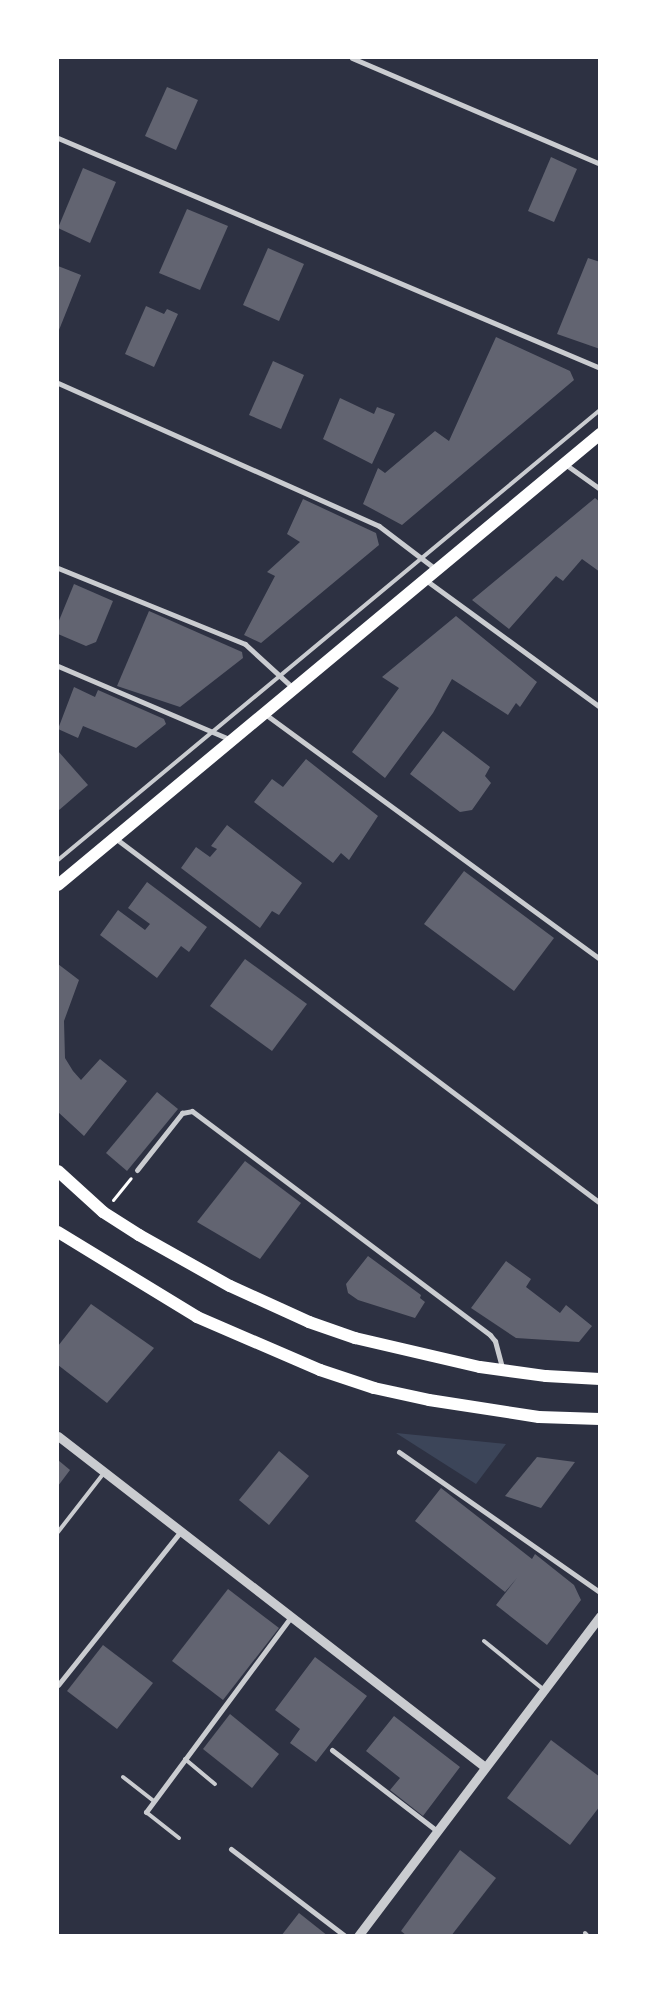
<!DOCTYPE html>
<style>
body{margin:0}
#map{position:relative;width:657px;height:1993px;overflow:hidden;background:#2d3142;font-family:Helvetica,sans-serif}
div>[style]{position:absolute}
.green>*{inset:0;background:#3c4559}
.building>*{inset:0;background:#626471}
.path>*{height:3px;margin:-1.5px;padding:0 1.5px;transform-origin:1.5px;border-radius:1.5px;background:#fff}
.service>*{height:4px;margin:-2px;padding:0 2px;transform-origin:2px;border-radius:2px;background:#caccd0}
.minor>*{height:5px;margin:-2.5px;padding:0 2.5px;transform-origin:2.5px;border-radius:2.5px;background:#caccd0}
.tertiary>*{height:9px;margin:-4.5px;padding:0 4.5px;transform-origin:4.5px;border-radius:4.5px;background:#caccd0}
.primary>*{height:12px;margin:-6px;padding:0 6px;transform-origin:6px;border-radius:6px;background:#fff}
span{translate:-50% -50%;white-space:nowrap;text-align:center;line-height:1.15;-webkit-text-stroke:5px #fff;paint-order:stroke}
.frame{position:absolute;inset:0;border:59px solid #fff;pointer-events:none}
</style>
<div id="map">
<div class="green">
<i style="clip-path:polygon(396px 1433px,506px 1444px,476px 1484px)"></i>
</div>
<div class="building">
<i style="clip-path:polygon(167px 87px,198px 100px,176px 150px,145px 136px)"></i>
<i style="clip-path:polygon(551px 157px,577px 169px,554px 222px,528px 211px)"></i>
<i style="clip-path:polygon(83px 168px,116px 182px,90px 243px,58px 228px)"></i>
<i style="clip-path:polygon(187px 209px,228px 226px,200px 290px,159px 273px)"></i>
<i style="clip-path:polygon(268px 248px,304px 264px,279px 321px,243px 305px)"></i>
<i style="clip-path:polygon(588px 258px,600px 262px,600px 349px,557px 334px)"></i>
<i style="clip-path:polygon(58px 266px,81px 275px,59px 330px,58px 329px)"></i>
<i style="clip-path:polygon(146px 306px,164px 314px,167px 309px,178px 314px,154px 367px,125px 354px)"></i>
<i style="clip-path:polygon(496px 337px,570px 371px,574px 380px,402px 525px,363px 504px,378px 468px,385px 473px,435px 431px,449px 441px)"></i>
<i style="clip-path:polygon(273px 361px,304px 375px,281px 429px,249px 415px)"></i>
<i style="clip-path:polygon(340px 398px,374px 414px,377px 407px,395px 414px,372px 464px,323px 439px)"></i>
<i style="clip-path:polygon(595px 498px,600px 502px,600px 572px,582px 559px,563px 581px,556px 576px,509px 629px,472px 600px)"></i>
<i style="clip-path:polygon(303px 499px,376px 533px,379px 545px,261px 643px,244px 635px,275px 576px,267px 572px,300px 542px,287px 534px)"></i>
<i style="clip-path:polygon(74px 584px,113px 601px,96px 642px,86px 646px,58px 634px,58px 623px)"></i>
<i style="clip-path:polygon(149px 611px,242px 652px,243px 658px,180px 707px,117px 686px)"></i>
<i style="clip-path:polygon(456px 616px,537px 682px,520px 707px,516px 703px,508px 715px,452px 679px,433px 713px,385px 778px,352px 752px,399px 688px,382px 677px)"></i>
<i style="clip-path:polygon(74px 687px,95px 697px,98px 690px,164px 719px,166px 724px,136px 748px,83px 726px,78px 738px,58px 729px)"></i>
<i style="clip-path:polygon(443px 731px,490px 767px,485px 776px,491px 783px,472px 810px,460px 812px,410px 774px)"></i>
<i style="clip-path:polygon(58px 751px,88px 785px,58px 811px)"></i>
<i style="clip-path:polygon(306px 759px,378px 816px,349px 860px,341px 853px,333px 863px,254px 802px,272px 779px,283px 787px)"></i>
<i style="clip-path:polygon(227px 825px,302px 883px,279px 915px,272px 911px,260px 928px,181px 868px,196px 847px,210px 857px,217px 849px,211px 846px)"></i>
<i style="clip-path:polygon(464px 871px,554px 938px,514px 991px,424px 924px)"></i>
<i style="clip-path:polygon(147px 882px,207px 927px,189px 952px,181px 946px,157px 978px,100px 935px,118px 910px,145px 930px,150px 924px,128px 908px)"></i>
<i style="clip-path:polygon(245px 959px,307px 1004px,272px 1051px,210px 1006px)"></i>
<i style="clip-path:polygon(58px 964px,79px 980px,64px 1021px,65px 1058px,73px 1071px,81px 1080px,100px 1059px,127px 1081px,84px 1136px,58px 1112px)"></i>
<i style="clip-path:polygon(157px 1092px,178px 1109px,127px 1171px,106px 1153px)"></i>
<i style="clip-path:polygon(245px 1161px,301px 1203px,260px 1259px,197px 1222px)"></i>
<i style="clip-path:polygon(368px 1256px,421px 1295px,420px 1298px,425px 1302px,415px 1318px,358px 1300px,348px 1293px,346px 1284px)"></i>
<i style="clip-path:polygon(506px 1261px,531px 1279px,526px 1287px,560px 1313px,566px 1305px,592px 1326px,579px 1342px,516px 1338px,471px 1308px)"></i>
<i style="clip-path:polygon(91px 1304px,154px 1348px,107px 1403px,58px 1365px,58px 1346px)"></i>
<i style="clip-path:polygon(279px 1451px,309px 1476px,269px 1525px,239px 1500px)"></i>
<i style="clip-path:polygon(537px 1457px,575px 1462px,541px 1508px,505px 1496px)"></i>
<i style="clip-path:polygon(58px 1460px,70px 1470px,58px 1486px)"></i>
<i style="clip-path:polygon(441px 1488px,532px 1559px,535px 1554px,574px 1585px,581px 1600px,547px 1645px,496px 1605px,517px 1578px,505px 1592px,415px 1521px)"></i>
<i style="clip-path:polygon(228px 1589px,279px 1628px,223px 1700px,172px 1661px)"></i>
<i style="clip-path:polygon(103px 1645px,153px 1683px,117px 1729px,67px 1691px)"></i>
<i style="clip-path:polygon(315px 1657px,367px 1696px,316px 1762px,290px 1743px,300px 1729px,275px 1710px)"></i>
<i style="clip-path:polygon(230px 1714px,279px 1754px,252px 1788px,203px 1749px)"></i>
<i style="clip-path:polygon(394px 1716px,460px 1767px,423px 1816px,390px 1790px,400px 1778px,366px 1751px)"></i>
<i style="clip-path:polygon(551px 1740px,600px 1777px,600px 1806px,570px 1845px,507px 1798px)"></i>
<i style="clip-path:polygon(460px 1850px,496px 1878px,451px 1936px,407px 1936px,401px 1931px)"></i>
<i style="clip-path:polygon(299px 1913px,328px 1936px,281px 1936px)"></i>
</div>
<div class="path">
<i style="left:113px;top:1200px;width:28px;rotate:-51deg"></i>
</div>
<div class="service">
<i style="left:58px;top:860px;width:704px;rotate:-39.7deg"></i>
<i style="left:58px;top:1532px;width:75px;rotate:-52.1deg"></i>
<i style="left:484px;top:1641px;width:77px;rotate:39.2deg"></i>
<i style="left:185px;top:1759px;width:39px;rotate:40deg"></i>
<i style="left:123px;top:1777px;width:39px;rotate:38deg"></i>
<i style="left:146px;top:1812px;width:42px;rotate:38.2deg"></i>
<i style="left:585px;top:1933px;width:4px;rotate:45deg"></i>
</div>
<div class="minor">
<i style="left:352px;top:58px;width:270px;rotate:23.1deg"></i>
<i style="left:58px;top:138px;width:589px;rotate:22.99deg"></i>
<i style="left:58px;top:383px;width:351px;rotate:24deg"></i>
<i style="left:379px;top:526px;width:73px;rotate:37.2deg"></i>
<i style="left:565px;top:464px;width:43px;rotate:35.5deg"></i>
<i style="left:58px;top:568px;width:202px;rotate:22.1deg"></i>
<i style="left:245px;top:644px;width:65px;rotate:42.5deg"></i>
<i style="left:427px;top:581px;width:214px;rotate:36.1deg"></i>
<i style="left:58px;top:666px;width:186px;rotate:23.1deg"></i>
<i style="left:265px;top:714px;width:415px;rotate:36.2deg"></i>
<i style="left:115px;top:838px;width:607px;rotate:36.96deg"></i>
<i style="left:137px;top:1170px;width:73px;rotate:-51.7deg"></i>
<i style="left:182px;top:1113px;width:10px;rotate:-11deg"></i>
<i style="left:192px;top:1111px;width:373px;rotate:36.9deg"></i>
<i style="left:490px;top:1335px;width:8px;rotate:50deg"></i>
<i style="left:495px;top:1341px;width:28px;rotate:75deg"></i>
<i style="left:399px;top:1452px;width:245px;rotate:34.9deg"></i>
<i style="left:58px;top:1685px;width:196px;rotate:-51.4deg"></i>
<i style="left:332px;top:1750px;width:133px;rotate:37.6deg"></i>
<i style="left:146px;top:1812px;width:243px;rotate:-53.4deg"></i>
<i style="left:231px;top:1849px;width:143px;rotate:37.3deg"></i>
</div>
<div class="tertiary">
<i style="left:58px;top:1436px;width:540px;rotate:37.78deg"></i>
<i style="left:358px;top:1936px;width:401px;rotate:-52.9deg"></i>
</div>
<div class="primary">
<i style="left:58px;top:885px;width:705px;rotate:-39.76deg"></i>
<i style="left:58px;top:1171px;width:61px;rotate:42.3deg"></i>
<i style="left:103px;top:1212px;width:43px;rotate:32.6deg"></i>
<i style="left:139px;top:1235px;width:104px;rotate:29.3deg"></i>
<i style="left:230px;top:1286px;width:87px;rotate:24.5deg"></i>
<i style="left:309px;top:1322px;width:49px;rotate:19.2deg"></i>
<i style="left:355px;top:1338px;width:128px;rotate:13.1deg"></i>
<i style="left:480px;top:1367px;width:67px;rotate:7.8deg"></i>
<i style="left:546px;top:1376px;width:54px;rotate:3.2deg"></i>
<i style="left:58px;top:1232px;width:163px;rotate:31.4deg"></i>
<i style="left:197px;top:1317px;width:134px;rotate:23.3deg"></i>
<i style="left:320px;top:1370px;width:57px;rotate:18.4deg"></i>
<i style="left:374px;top:1388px;width:56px;rotate:12.3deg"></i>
<i style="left:429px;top:1400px;width:111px;rotate:8.8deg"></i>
<i style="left:539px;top:1417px;width:61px;rotate:1.9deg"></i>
</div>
<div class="frame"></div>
</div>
